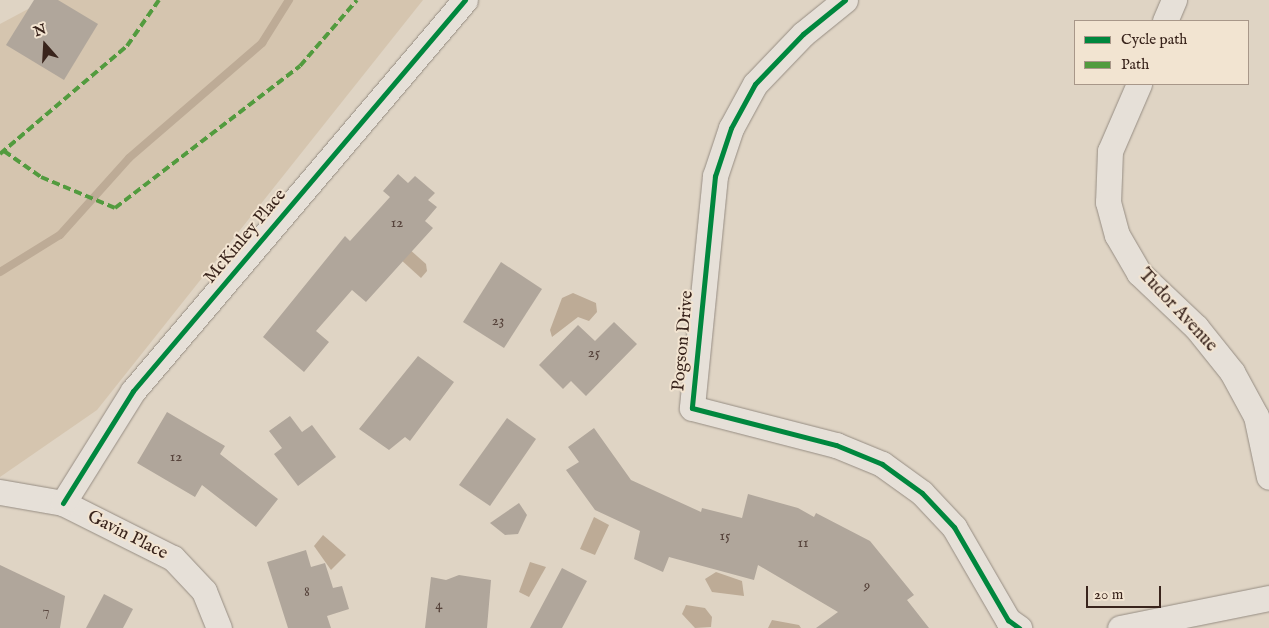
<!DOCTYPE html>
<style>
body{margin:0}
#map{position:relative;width:1269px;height:628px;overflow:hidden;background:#dfd4c4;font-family:"IM FELL English",serif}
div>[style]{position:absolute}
.green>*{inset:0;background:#d5c5af}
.water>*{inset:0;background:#bdab96}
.stream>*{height:8px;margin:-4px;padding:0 4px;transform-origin:4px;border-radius:4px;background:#bdab96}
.building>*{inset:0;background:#b0a69b}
.roads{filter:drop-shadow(0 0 1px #968d83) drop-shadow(0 0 1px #968d83)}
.minor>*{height:25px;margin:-12.5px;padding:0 12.5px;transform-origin:12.5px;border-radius:12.5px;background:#e6e0d8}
.quiet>*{height:4px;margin-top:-2px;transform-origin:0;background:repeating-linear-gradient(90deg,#529b3e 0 8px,transparent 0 12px)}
.cycleway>*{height:5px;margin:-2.5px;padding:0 2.5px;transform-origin:2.5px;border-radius:2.5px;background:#00873e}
span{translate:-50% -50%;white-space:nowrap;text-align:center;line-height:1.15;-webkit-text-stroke:4px #f2e4d1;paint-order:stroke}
.number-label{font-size:15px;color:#57443c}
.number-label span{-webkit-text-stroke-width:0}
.street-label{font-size:18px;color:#39241c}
.legend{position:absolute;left:1074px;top:20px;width:175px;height:65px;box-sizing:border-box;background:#f2e4d1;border:1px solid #a89789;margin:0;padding:6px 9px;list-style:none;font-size:15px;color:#39241c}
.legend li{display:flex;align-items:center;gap:10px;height:25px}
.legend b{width:25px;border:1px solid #a89789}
.north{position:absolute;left:20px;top:20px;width:50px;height:50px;-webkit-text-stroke:4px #f2e4d1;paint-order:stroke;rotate:341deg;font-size:14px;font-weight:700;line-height:20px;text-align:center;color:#39241c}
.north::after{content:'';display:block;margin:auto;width:18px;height:22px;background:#39241c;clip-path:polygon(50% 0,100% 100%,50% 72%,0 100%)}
.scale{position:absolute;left:1086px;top:586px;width:75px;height:22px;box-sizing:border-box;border:2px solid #39241c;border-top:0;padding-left:6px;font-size:15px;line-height:18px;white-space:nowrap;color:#39241c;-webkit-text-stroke:4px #f2e4d1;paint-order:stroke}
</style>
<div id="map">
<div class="green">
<i style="clip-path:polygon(45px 0,423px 0,97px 410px,0 477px,0 24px)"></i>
</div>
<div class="water">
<i style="clip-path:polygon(408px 248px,426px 264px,427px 271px,421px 278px,399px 258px)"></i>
<i style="clip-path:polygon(573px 293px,596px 303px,597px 312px,589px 321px,578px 317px,552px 337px,550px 330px,562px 298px)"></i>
<i style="clip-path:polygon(594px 517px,609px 525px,595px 555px,580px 549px)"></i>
<i style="clip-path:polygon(323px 535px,346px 555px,331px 570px,314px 546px)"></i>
<i style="clip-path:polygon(530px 562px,546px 567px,529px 597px,519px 592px)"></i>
<i style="clip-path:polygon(716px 572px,742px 581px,744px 596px,712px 592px,705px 579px)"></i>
<i style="clip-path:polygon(686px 605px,705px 608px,712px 617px,711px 627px,695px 628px,682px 614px)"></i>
<i style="clip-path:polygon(772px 620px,799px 625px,801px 628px,768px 628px)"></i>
</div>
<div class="stream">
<i style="left:0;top:272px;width:70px;rotate:-31.7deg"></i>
<i style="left:60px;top:235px;width:103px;rotate:-48.1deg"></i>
<i style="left:129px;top:158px;width:176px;rotate:-40.8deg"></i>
<i style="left:262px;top:43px;width:51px;rotate:-57.9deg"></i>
</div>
<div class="building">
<i style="clip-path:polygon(34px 0,58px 0,98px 24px,64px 80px,6px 45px)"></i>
<i style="clip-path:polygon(398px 174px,408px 183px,415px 176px,435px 193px,428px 200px,437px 207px,425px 221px,433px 228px,366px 302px,352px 290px,316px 331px,329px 342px,304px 372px,263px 337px,345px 236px,350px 241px,390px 197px,383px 191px)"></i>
<i style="clip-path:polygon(501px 262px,542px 289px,504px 348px,463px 322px)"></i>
<i style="clip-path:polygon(614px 322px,637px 344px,586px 396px,571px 381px,563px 389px,539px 365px,578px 325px,595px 341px)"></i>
<i style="clip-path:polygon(418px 356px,454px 382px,410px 441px,405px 437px,389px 450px,359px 429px)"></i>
<i style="clip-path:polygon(167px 412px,225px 446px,220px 454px,278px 499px,256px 527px,202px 485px,195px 497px,137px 463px)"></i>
<i style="clip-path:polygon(290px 416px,302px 432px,312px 425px,336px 457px,298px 486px,274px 454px,282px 448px,269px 431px)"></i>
<i style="clip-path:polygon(507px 418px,536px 439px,490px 506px,459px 485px)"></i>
<i style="clip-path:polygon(594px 428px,631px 480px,701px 512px,702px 508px,742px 518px,748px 494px,798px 508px,814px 517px,816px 513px,870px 541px,914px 595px,907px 600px,929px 628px,816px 628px,838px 612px,758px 565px,754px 580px,669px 557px,663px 572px,634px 559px,640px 531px,595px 510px,566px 470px,579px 462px,568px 447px)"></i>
<i style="clip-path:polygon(519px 503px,527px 515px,518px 534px,505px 535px,490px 523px)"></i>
<i style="clip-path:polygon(306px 550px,311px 567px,325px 563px,333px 588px,342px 586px,349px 609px,327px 616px,331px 628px,288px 628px,267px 562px)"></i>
<i style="clip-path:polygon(0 565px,65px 596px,60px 628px,0 628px)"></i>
<i style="clip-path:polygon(562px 568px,587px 581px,562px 628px,530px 628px)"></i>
<i style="clip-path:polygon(459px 575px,491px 580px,487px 628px,425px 628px,431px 577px,446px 580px)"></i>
<i style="clip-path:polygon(104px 594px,133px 609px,123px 628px,86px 628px)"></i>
</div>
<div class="roads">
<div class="minor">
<i style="left:845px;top:0;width:54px;rotate:141deg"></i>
<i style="left:803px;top:34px;width:69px;rotate:133.8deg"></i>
<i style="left:755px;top:84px;width:50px;rotate:118.6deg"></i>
<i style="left:731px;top:128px;width:51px;rotate:108.4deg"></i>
<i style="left:715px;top:176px;width:233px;rotate:95.7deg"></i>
<i style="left:692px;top:408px;width:149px;rotate:14.4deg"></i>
<i style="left:836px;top:445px;width:50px;rotate:22.4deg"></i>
<i style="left:882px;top:464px;width:49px;rotate:35.9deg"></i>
<i style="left:922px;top:493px;width:47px;rotate:46.7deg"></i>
<i style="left:954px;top:527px;width:108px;rotate:59.9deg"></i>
<i style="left:1008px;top:620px;width:14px;rotate:36deg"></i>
<i style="left:1165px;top:21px;width:23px;rotate:-67deg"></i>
<i style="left:1139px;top:84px;width:73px;rotate:113.4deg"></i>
<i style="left:1110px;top:151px;width:51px;rotate:92.2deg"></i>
<i style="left:1108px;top:202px;width:34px;rotate:75deg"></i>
<i style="left:1117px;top:235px;width:44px;rotate:59.9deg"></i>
<i style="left:1139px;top:273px;width:79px;rotate:43.5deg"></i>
<i style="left:1196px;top:327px;width:58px;rotate:51.3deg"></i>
<i style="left:1232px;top:372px;width:50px;rotate:61.4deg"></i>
<i style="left:1256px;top:416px;width:62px;rotate:78deg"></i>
<i style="left:0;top:492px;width:64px;rotate:9.9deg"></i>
<i style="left:63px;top:503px;width:123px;rotate:26.6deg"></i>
<i style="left:173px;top:558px;width:45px;rotate:46.8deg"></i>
<i style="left:204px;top:591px;width:40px;rotate:68deg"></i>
<i style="left:63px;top:503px;width:132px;rotate:-58deg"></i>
<i style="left:133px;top:391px;width:513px;rotate:-49.67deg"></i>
<i style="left:1120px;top:628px;width:152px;rotate:-11.4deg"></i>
</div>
</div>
<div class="quiet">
<i style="left:4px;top:151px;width:45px;rotate:35.1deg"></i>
<i style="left:41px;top:177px;width:80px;rotate:22.7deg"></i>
<i style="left:115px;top:208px;width:233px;rotate:-37.5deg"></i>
<i style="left:300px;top:66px;width:87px;rotate:-49.2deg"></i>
<i style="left:0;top:154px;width:167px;rotate:-40.4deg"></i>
<i style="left:127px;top:46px;width:56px;rotate:-55.2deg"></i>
</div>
<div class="cycleway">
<i style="left:845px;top:0;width:54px;rotate:141deg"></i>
<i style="left:803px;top:34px;width:69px;rotate:133.8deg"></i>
<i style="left:755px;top:84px;width:50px;rotate:118.6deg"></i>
<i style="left:731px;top:128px;width:51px;rotate:108.4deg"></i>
<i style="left:715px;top:176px;width:233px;rotate:95.7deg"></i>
<i style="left:692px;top:408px;width:149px;rotate:14.4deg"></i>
<i style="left:836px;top:445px;width:50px;rotate:22.4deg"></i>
<i style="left:882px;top:464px;width:49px;rotate:35.9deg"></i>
<i style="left:922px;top:493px;width:47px;rotate:46.7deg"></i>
<i style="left:954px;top:527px;width:108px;rotate:59.9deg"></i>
<i style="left:1008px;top:620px;width:14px;rotate:36deg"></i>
<i style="left:63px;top:503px;width:132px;rotate:-58deg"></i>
<i style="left:133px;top:391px;width:513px;rotate:-49.67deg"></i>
</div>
<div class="number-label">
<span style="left:397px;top:223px">12</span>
<span style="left:498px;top:321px">23</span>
<span style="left:594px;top:353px">25</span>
<span style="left:176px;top:457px">12</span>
<span style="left:725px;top:536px">15</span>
<span style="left:803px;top:543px">11</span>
<span style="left:867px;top:586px">9</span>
<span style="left:307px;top:592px">8</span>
<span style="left:439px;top:605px">4</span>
<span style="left:46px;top:611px">7</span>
</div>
<div class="street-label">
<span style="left:246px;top:237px;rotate:-50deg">McKinley Place</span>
<span style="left:1177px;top:311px;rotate:47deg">Tudor Avenue</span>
<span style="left:684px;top:341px;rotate:-85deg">Pogson Drive</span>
<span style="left:127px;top:536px;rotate:27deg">Gavin Place</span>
</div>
<ul class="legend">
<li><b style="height:6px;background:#00873e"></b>Cycle path</li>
<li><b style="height:6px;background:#529b3e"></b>Path</li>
</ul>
<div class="north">N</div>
<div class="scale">20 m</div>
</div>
